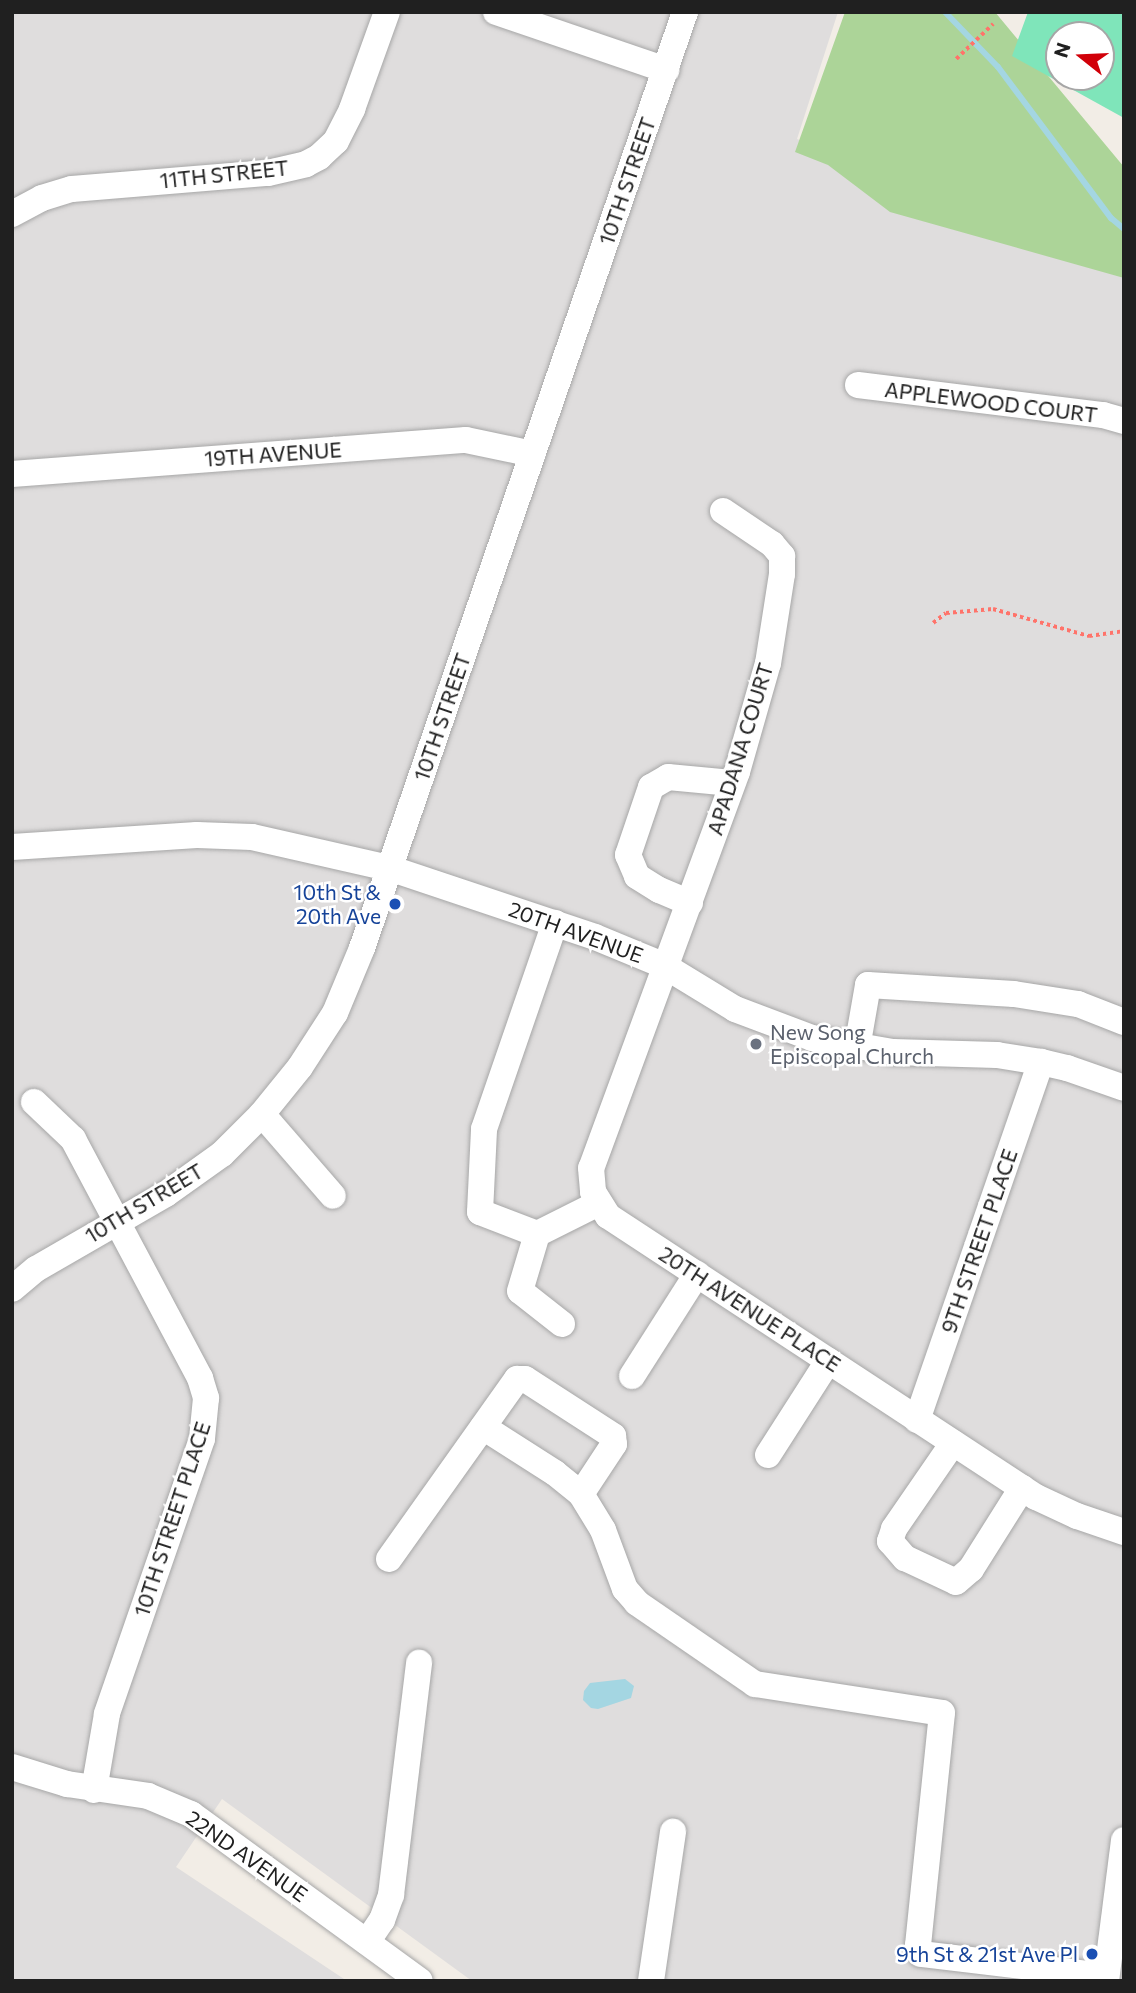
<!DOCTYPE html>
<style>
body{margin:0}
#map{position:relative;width:1136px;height:1993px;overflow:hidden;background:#f2ede6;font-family:Commissioner,sans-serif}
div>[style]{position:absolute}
.residential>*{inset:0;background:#dfdddd}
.forest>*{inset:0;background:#acd498}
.pitch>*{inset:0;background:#7fe5ba}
.water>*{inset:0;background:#a4d6e2}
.stream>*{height:6px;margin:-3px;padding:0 3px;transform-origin:3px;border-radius:3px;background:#a4d6e2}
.path>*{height:3.5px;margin-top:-1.75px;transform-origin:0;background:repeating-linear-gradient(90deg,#ff736a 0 3.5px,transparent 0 7px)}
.roads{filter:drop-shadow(0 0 2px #a7a7a7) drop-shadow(0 0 2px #a7a7a7)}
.minor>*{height:26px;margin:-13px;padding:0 13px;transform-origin:13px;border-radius:13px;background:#fff}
.dots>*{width:19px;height:19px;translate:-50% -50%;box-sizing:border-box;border:4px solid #fff;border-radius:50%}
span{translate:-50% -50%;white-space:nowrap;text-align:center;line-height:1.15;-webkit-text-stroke:5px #fff;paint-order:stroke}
.street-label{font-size:21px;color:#202020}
.transit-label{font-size:21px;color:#164399}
.right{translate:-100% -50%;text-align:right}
.worship-label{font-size:21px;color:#5b616d}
.left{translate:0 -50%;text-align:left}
.frame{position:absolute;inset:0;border:14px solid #202020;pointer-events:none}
.north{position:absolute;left:1045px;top:21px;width:70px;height:70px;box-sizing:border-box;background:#fff;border:2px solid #a6a6a6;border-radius:50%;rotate:288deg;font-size:19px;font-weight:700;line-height:28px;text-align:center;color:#202020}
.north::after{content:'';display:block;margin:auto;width:24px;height:32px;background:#d10009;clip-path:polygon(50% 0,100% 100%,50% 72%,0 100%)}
</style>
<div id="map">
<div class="residential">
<i style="clip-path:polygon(12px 12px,838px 12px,797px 139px,1124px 265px,1124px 1981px,472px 1981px,222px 1799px,176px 1867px,347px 1981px,12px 1981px)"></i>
</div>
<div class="forest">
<i style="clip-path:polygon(845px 12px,995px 12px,1124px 167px,1124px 278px,890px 212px,828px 165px,795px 152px)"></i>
</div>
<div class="pitch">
<i style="clip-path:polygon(evenodd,1028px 12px,1124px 12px,1124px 118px,1012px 56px,1028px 12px,1059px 35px,1101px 35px,1101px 77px,1059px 77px,1059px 35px)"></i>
</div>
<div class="water">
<i style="clip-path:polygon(625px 1679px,634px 1686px,631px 1698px,598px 1709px,591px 1708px,583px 1700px,584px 1691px,590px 1683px)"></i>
</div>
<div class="stream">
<i style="left:945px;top:12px;width:76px;rotate:46.1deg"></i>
<i style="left:998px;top:67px;width:189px;rotate:53.2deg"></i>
<i style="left:1111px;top:218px;width:17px;rotate:40deg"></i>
</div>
<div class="path">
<i style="left:956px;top:59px;width:51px;rotate:-43.4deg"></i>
<i style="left:933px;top:623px;width:16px;rotate:-38deg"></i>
<i style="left:946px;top:613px;width:47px;rotate:-4.9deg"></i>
<i style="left:993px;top:609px;width:100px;rotate:15.7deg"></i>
<i style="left:1089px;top:636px;width:35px;rotate:-8deg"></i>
</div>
<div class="roads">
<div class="minor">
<i style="left:496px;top:12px;width:180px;rotate:18.8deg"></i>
<i style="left:12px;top:214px;width:34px;rotate:-28deg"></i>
<i style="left:42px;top:198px;width:31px;rotate:-17deg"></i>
<i style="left:72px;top:189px;width:197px;rotate:-4.7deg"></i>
<i style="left:268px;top:173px;width:39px;rotate:-13deg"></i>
<i style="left:306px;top:164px;width:15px;rotate:-28deg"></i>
<i style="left:319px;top:157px;width:23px;rotate:-43deg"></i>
<i style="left:336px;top:141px;width:36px;rotate:-63deg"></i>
<i style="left:352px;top:109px;width:103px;rotate:-70.2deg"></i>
<i style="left:858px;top:385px;width:247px;rotate:7deg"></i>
<i style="left:1103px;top:415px;width:22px;rotate:16deg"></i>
<i style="left:12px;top:474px;width:455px;rotate:-4.3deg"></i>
<i style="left:466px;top:440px;width:68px;rotate:11.8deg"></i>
<i style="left:723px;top:511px;width:59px;rotate:34deg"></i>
<i style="left:772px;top:544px;width:16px;rotate:50deg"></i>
<i style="left:782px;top:556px;width:18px;rotate:90deg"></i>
<i style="left:782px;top:574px;width:90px;rotate:98.9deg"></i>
<i style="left:768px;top:663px;width:113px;rotate:105.9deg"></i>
<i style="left:737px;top:772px;width:422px;rotate:110.2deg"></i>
<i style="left:591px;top:1168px;width:24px;rotate:85deg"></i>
<i style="left:593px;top:1192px;width:28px;rotate:58deg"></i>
<i style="left:608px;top:1216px;width:512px;rotate:33.29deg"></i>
<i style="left:1036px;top:1497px;width:45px;rotate:24.9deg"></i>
<i style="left:1077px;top:1516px;width:50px;rotate:18.8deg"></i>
<i style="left:12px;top:847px;width:185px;rotate:-3.7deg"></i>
<i style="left:197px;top:835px;width:55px;rotate:2.1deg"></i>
<i style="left:252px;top:837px;width:140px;rotate:12.8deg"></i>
<i style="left:389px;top:868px;width:217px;rotate:18.5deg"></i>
<i style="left:595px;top:937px;width:74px;rotate:22.4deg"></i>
<i style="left:663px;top:965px;width:84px;rotate:31.4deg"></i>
<i style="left:735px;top:1009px;width:82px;rotate:20.6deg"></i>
<i style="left:812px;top:1038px;width:82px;rotate:9.8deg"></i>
<i style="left:893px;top:1052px;width:104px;rotate:1.7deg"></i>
<i style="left:997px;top:1055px;width:45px;rotate:9deg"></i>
<i style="left:1041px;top:1062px;width:27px;rotate:13deg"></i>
<i style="left:1067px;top:1068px;width:60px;rotate:19.3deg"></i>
<i style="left:690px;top:903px;width:34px;rotate:-157deg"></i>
<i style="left:659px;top:890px;width:26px;rotate:-148deg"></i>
<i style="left:637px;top:876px;width:23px;rotate:-113deg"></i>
<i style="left:628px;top:855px;width:72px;rotate:-71.3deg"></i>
<i style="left:651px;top:787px;width:20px;rotate:-30deg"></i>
<i style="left:668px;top:777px;width:64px;rotate:5.4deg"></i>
<i style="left:857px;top:1048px;width:64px;rotate:-80.1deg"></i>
<i style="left:868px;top:985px;width:146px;rotate:3.5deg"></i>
<i style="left:1014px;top:994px;width:65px;rotate:8.9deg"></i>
<i style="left:1078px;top:1004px;width:49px;rotate:21.4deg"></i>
<i style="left:34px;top:1102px;width:54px;rotate:43.5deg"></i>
<i style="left:73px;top:1139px;width:271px;rotate:62deg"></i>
<i style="left:200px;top:1378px;width:21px;rotate:73deg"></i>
<i style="left:206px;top:1398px;width:41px;rotate:95.6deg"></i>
<i style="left:202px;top:1439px;width:291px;rotate:109.1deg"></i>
<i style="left:107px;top:1714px;width:77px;rotate:99.7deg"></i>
<i style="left:262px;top:1114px;width:108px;rotate:49.1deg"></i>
<i style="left:537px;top:1234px;width:61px;rotate:-158.9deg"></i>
<i style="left:480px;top:1212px;width:83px;rotate:-87.2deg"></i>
<i style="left:484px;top:1129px;width:218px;rotate:-71deg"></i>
<i style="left:12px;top:1289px;width:31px;rotate:-40deg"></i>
<i style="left:36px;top:1269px;width:150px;rotate:-30deg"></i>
<i style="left:166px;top:1194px;width:69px;rotate:-35.5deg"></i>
<i style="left:222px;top:1154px;width:57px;rotate:-45deg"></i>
<i style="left:262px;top:1114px;width:60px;rotate:-51deg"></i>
<i style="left:300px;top:1067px;width:64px;rotate:-57.1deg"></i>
<i style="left:335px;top:1013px;width:70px;rotate:-67.4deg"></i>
<i style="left:362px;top:948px;width:990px;rotate:-70.96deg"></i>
<i style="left:562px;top:1324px;width:53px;rotate:-141.8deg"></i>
<i style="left:520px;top:1291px;width:59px;rotate:-73.4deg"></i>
<i style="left:537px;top:1234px;width:67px;rotate:-26.6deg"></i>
<i style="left:632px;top:1376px;width:121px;rotate:-57.5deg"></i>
<i style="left:917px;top:1420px;width:379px;rotate:-70.9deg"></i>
<i style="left:483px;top:1427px;width:85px;rotate:32.6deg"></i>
<i style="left:555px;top:1473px;width:33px;rotate:39deg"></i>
<i style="left:953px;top:1443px;width:104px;rotate:124.5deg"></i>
<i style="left:894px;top:1529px;width:13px;rotate:108deg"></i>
<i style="left:890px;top:1541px;width:23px;rotate:49deg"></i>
<i style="left:905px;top:1558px;width:56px;rotate:25.2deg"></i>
<i style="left:956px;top:1582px;width:20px;rotate:-41deg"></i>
<i style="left:971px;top:1569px;width:96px;rotate:-57.8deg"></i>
<i style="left:768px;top:1455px;width:112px;rotate:-57.4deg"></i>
<i style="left:389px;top:1559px;width:221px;rotate:-54.6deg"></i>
<i style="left:517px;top:1379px;width:8px"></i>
<i style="left:525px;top:1379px;width:105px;rotate:32.9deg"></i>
<i style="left:613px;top:1436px;width:8px;rotate:83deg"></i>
<i style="left:614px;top:1444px;width:60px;rotate:123.4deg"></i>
<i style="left:581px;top:1494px;width:42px;rotate:58.6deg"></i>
<i style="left:603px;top:1530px;width:63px;rotate:69.6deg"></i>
<i style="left:625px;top:1589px;width:18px;rotate:49deg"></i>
<i style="left:637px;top:1603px;width:143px;rotate:34.5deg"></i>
<i style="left:755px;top:1684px;width:189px;rotate:8.8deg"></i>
<i style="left:942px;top:1713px;width:233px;rotate:95.9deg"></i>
<i style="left:918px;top:1945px;width:9px;rotate:72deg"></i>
<i style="left:921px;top:1954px;width:186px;rotate:6.8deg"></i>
<i style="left:12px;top:1767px;width:58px;rotate:17.2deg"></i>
<i style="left:67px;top:1784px;width:82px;rotate:8.4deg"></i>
<i style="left:148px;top:1796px;width:47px;rotate:22.7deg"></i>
<i style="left:191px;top:1814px;width:283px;rotate:36.1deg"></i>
<i style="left:367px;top:1942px;width:27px;rotate:-56deg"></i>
<i style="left:382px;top:1920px;width:27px;rotate:-70deg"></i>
<i style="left:391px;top:1895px;width:234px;rotate:-83.1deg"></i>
<i style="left:651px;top:1981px;width:151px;rotate:-81.6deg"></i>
<i style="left:1106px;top:1981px;width:142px;rotate:-82.7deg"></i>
</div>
</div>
<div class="dots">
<i style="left:395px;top:904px;background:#1a4fb4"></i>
<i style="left:756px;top:1044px;background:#6b7280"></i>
<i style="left:1092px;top:1954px;background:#1a4fb4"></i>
</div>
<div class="street-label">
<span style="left:224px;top:174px;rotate:-6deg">11TH STREET</span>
<span style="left:627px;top:181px;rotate:-71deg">10TH STREET</span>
<span style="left:991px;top:402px;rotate:7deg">APPLEWOOD COURT</span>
<span style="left:273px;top:454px;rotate:-4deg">19TH AVENUE</span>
<span style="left:442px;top:717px;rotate:-71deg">10TH STREET</span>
<span style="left:740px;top:749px;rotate:-73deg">APADANA COURT</span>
<span style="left:576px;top:932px;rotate:20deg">20TH AVENUE</span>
<span style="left:144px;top:1203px;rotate:-31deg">10TH STREET</span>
<span style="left:979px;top:1241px;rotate:-71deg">9TH STREET PLACE</span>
<span style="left:750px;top:1309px;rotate:33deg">20TH AVENUE PLACE</span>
<span style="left:172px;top:1519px;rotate:-72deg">10TH STREET PLACE</span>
<span style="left:247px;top:1856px;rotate:35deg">22ND AVENUE</span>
</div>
<div class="transit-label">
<span class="right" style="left:381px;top:904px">10th St &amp;<br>20th Ave</span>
<span class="right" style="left:1078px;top:1954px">9th St &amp; 21st Ave Pl</span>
</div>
<div class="worship-label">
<span class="left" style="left:770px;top:1044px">New Song<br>Episcopal Church</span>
</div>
<div class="frame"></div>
<div class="north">N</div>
</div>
